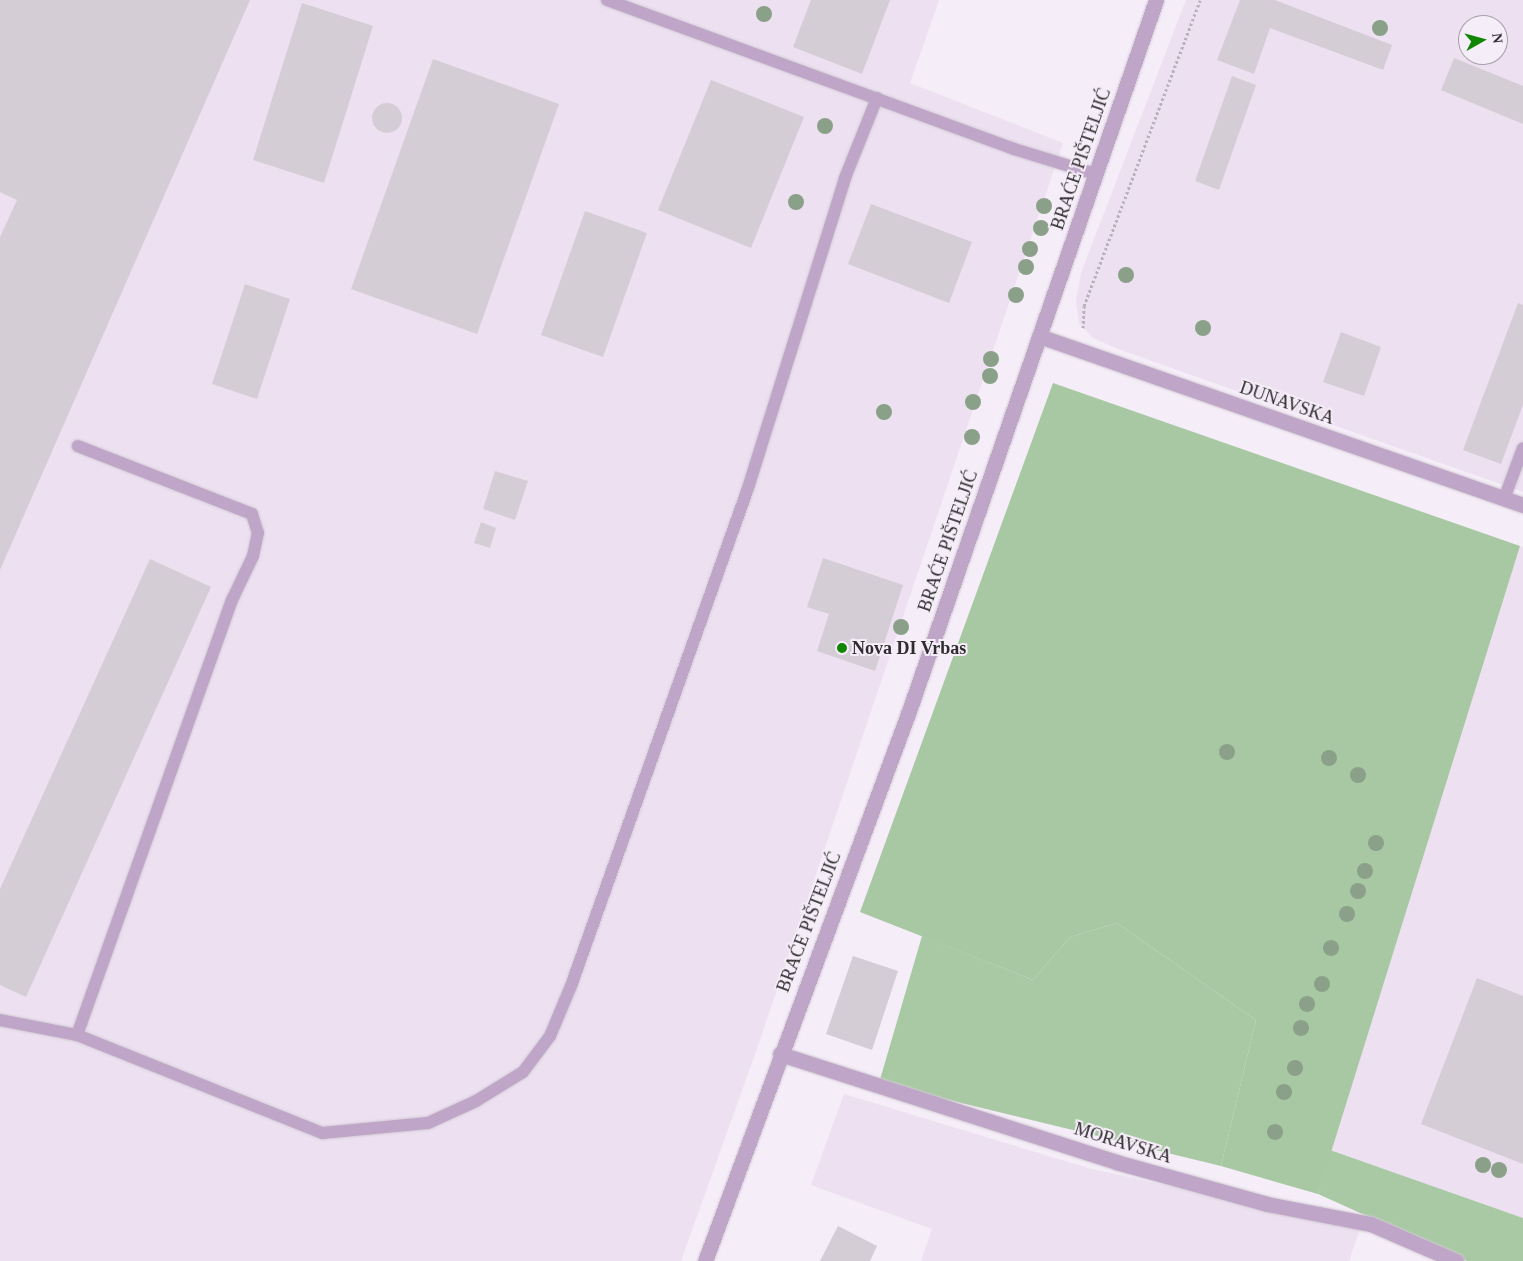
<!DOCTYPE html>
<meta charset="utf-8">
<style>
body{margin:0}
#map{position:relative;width:1523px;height:1261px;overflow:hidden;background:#f5edf7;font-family:"Times New Roman",serif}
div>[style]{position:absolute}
.built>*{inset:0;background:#ede0f1}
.green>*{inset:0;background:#a9c9a5}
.forest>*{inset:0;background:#a7c8a3}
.building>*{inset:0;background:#d4cdd6}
.round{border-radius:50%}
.path>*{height:3px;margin-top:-1.5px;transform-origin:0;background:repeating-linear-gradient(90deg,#b7b1b9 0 2.5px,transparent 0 5px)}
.roads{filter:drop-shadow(0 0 1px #d1cad3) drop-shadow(0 0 1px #d1cad3)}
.service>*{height:12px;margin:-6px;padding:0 6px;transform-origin:6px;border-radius:6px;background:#bfa6c8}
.minor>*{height:15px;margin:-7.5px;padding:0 7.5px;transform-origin:7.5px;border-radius:7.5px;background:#bfa6c8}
.tertiary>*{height:15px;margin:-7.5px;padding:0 7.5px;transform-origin:7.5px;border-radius:7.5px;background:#bfa6c8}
.trees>*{width:16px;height:16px;margin:-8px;border-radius:50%;background:#8ba089}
.dots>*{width:14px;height:14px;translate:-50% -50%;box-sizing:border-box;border:2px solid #f5edf7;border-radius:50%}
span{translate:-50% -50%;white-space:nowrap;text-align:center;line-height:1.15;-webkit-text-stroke:4px #f5edf7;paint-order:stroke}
.street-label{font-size:18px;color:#2f2c2f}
.poi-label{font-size:18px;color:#2f2c2f;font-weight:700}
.left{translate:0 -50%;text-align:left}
.north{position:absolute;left:1458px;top:15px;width:50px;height:50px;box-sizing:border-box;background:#f5edf7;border:1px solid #a6a0a7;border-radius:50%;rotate:83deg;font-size:14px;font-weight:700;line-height:20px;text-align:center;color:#2f2c2f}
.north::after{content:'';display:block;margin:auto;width:18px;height:22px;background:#108602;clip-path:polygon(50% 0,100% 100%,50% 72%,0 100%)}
</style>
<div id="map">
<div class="built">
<i style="clip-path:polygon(0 0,939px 0,910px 83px,1063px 143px,759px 1043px,681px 1261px,0 1261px)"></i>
<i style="clip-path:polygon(evenodd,1186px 0,1523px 0,1523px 492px,1118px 349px,1093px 338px,1079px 323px,1076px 301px,1081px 273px,1186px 0,1468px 25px,1498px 25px,1498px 55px,1468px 55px,1468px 25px)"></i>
<i style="clip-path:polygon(1520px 546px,1523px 547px,1523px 1218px,1330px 1150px)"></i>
<i style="clip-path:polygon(844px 1094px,1088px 1168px,1360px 1229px,1349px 1261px,921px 1261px,932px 1229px,811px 1185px)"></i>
</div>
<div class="green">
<i style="clip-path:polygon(1117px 923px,1256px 1020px,1221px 1166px,879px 1083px,922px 936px,1033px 980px,1070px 937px)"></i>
<i style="clip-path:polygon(1330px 1150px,1523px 1218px,1523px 1261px,1467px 1261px,1318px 1194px)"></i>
</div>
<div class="forest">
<i style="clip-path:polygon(1053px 383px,1520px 546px,1318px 1194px,1221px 1166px,1256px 1020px,1117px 923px,1070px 937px,1033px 980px,860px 912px)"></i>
</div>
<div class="building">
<i style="clip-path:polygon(0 0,250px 0,0 570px,0 237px,17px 200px,0 192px)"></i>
<i style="clip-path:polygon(811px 0,890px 0,862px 74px,793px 47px)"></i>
<i style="clip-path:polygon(1240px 0,1275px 0,1392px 45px,1383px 70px,1270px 28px,1254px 74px,1217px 60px)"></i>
<i style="clip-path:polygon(302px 3px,373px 26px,324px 183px,253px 160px)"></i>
<i style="clip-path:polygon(1454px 58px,1523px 86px,1523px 124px,1441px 90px)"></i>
<i style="clip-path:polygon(433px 59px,559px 104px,477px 334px,351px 289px)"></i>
<i style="clip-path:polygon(1232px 76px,1256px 85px,1219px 190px,1195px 181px)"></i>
<i style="clip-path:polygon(711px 80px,804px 117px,751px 248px,658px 210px)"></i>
<i class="round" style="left:372px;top:103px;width:30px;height:30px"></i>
<i style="clip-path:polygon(871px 204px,972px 242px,949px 303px,848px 264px)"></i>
<i style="clip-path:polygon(585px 211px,647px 233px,603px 357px,541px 335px)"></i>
<i style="clip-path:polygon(245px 284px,290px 299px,257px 399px,212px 384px)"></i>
<i style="clip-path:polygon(1518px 303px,1523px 305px,1523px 405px,1501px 464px,1463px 450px)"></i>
<i style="clip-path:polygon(1341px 332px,1381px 347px,1364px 396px,1323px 382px)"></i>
<i style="clip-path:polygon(495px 471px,528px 481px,515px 520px,483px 509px)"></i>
<i style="clip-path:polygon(481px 522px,496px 528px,490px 548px,474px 543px)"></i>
<i style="clip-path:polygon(823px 558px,903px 585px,875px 671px,817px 651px,829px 614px,807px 607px)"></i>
<i style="clip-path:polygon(150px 559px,211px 587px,26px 997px,0 985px,0 889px)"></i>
<i style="clip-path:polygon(853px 956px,898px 971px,872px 1050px,826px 1034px)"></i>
<i style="clip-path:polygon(1477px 978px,1523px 996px,1523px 1164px,1421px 1124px)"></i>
<i style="clip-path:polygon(838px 1226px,877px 1246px,870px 1261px,820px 1261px)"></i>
</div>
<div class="path">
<i style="left:1083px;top:328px;width:22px;rotate:-87deg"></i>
<i style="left:1084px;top:306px;width:327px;rotate:-69.2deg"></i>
</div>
<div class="roads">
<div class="service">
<i style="left:607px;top:0;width:433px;rotate:20.1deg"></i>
<i style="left:1014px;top:149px;width:86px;rotate:17deg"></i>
<i style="left:1504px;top:499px;width:54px;rotate:-69.6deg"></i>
<i style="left:0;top:1020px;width:78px;rotate:11deg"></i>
<i style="left:77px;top:1035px;width:264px;rotate:21.8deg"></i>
<i style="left:322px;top:1133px;width:106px;rotate:-5.4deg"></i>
<i style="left:428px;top:1123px;width:53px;rotate:-24.6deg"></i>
<i style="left:476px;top:1101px;width:55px;rotate:-31.7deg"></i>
<i style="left:523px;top:1072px;width:45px;rotate:-53.1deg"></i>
<i style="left:550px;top:1036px;width:54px;rotate:-67.2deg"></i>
<i style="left:571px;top:986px;width:529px;rotate:-70.43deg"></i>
<i style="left:748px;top:488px;width:325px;rotate:-72.6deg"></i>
<i style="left:845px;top:178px;width:86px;rotate:-68.2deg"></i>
<i style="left:77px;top:1035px;width:462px;rotate:-70.4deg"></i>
<i style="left:232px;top:600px;width:49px;rotate:-64.5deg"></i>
<i style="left:253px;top:556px;width:24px;rotate:-78deg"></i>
<i style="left:258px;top:533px;width:20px;rotate:-108deg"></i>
<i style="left:252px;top:514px;width:187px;rotate:-158.7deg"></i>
</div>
<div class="minor">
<i style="left:1039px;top:336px;width:513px;rotate:19.25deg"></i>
<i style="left:780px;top:1054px;width:353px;rotate:17.8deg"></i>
<i style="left:1116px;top:1162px;width:157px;rotate:15.5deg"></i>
<i style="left:1267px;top:1204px;width:106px;rotate:10.9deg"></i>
<i style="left:1371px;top:1224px;width:93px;rotate:23.5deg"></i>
</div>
<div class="tertiary">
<i style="left:705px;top:1261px;width:587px;rotate:-69.65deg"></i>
<i style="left:909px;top:711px;width:753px;rotate:-70.84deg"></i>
</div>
</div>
<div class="trees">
<i style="left:764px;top:14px"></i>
<i style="left:1380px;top:28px"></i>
<i style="left:825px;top:126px"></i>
<i style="left:796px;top:202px"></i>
<i style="left:1044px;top:206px"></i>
<i style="left:1041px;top:228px"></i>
<i style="left:1030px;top:249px"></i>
<i style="left:1026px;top:267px"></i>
<i style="left:1126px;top:275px"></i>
<i style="left:1016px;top:295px"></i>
<i style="left:1203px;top:328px"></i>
<i style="left:991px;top:359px"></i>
<i style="left:990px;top:376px"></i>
<i style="left:973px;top:402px"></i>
<i style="left:884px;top:412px"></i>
<i style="left:972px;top:437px"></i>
<i style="left:901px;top:627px"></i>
<i style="left:1227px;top:752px"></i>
<i style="left:1329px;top:758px"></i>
<i style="left:1358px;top:775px"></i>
<i style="left:1376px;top:843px"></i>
<i style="left:1365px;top:871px"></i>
<i style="left:1358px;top:891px"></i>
<i style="left:1347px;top:914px"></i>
<i style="left:1331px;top:948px"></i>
<i style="left:1322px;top:984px"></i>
<i style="left:1307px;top:1004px"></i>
<i style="left:1301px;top:1028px"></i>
<i style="left:1295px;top:1068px"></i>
<i style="left:1284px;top:1092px"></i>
<i style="left:1275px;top:1132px"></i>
<i style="left:1483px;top:1165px"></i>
<i style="left:1499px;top:1170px"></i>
</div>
<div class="dots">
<i style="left:842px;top:648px;background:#108602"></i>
</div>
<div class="street-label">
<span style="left:1081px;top:159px;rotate:-71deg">BRAĆE PIŠTELJIĆ</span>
<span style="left:1287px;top:403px;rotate:19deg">DUNAVSKA</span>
<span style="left:948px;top:541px;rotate:-71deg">BRAĆE PIŠTELJIĆ</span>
<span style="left:809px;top:922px;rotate:-69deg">BRAĆE PIŠTELJIĆ</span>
<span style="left:1123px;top:1143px;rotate:17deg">MORAVSKA</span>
</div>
<div class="poi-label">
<span class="left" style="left:852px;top:648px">Nova DI Vrbas</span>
</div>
<div class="north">N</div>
</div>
